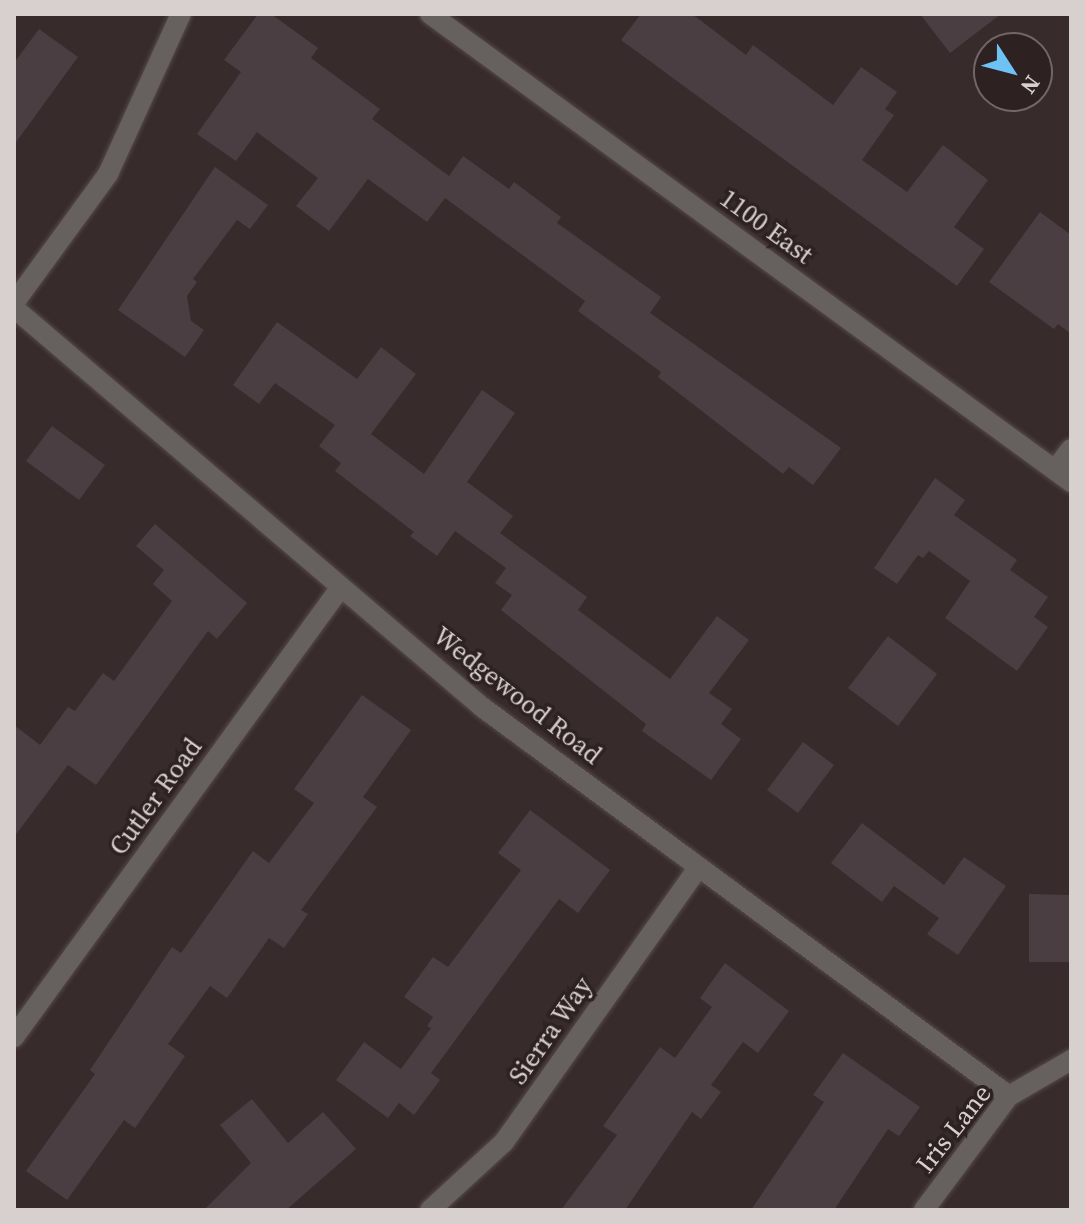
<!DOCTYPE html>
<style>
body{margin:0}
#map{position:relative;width:1085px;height:1224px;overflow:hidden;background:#382b2b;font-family:"Source Serif 4",serif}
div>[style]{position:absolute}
.building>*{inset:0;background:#4b3e43}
.roads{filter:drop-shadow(0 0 2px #554949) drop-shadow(0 0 2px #554949)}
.minor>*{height:20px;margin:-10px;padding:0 10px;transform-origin:10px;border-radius:10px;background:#66605e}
.tertiary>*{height:20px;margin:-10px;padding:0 10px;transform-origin:10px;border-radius:10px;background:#66605e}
span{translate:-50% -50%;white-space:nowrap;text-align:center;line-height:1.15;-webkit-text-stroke:7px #2d2121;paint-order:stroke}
.street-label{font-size:26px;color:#d8d0cf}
.frame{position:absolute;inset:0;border:16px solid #d8d0cf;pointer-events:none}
.north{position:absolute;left:973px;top:32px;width:80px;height:80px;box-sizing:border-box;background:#2d2121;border:2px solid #716767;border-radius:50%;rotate:126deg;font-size:22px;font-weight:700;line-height:32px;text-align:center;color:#d8d0cf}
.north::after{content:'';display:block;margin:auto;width:28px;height:36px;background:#6fc2f4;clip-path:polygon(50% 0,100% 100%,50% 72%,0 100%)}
</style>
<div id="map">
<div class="building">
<i style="clip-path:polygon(258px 14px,271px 14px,318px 48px,311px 58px,380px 109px,372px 119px,449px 176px,463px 156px,509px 189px,514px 182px,561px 217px,557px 223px,661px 297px,650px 313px,841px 448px,813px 485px,789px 467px,783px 474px,658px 377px,661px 372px,578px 311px,585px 301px,445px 198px,427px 222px,368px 179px,329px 231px,296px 206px,318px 178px,257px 132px,236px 161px,197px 134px,241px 72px,224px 60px)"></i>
<i style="clip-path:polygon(641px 14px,692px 14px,746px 55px,753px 45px,833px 105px,861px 67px,897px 92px,885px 109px,894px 115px,862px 160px,907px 192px,943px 145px,988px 180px,954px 227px,984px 249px,957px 286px,621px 40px)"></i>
<i style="clip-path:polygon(920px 14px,1001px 14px,950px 53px)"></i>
<i style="clip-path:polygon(39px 29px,78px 57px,14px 145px,14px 63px)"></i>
<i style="clip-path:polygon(215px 167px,268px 205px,250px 229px,237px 220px,193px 279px,197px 282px,187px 296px,191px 321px,204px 330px,185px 357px,118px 310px)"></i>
<i style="clip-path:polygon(1040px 212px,1071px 235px,1071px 334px,1058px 324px,1054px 329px,989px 282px)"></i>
<i style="clip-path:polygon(277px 322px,357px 379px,381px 347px,416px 374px,371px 434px,424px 474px,482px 390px,515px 413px,467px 482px,513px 516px,500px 533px,587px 597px,578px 610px,670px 679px,717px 616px,749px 640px,709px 693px,732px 709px,721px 724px,741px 739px,711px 780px,642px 731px,646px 724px,501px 610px,512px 595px,495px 583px,506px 568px,455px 531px,437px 556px,410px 536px,414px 532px,335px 471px,341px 463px,319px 446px,335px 425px,275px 383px,259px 404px,233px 385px)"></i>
<i style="clip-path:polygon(52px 426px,105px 465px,79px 500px,26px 461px)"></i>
<i style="clip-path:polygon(935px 478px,965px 500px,954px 515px,1017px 560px,1010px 570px,1048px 597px,1034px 617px,1048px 627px,1017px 671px,945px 618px,970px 581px,929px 551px,923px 558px,918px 555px,897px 584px,874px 568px)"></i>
<i style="clip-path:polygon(155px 524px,247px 603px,217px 639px,208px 631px,96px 785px,68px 765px,14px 837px,14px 725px,40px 745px,68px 707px,75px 711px,103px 673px,114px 681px,172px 601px,153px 584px,164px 570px,136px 546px)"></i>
<i style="clip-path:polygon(888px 636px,937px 674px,898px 726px,848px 688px)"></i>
<i style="clip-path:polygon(362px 695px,411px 730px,363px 797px,377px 807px,301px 910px,308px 914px,284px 948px,269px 938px,227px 998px,210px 986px,168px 1044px,185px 1056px,135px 1128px,124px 1120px,67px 1200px,26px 1171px,95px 1074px,90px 1070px,172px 947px,181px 953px,253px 851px,269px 863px,314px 803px,294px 789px)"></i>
<i style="clip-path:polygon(803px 742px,834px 765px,798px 813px,767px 790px)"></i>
<i style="clip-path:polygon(530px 810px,610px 870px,578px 913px,559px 899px,431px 1073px,440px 1080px,414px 1115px,399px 1103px,388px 1118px,336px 1080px,364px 1042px,401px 1069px,431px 1028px,427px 1026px,433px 1017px,404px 997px,433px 957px,448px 967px,521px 870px,498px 853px)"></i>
<i style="clip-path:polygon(862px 823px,944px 885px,964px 857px,1006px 886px,958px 955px,927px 934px,939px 918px,894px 886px,882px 902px,831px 863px)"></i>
<i style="clip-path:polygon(1029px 894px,1071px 895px,1071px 962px,1029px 962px)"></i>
<i style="clip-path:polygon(725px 963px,789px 1011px,758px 1053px,743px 1042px,711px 1085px,721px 1092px,701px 1119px,692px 1112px,625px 1210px,561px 1210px,617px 1135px,603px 1126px,660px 1047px,675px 1058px,712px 1007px,700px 998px)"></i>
<i style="clip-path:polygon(843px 1053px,920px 1107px,899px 1136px,888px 1129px,834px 1210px,751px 1210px,824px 1102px,813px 1095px)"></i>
<i style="clip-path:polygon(252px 1099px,288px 1143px,323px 1112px,356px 1149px,286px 1210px,204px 1210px,251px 1163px,220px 1125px)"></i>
</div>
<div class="roads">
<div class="minor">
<i style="left:14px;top:303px;width:160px;rotate:-53.9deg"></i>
<i style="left:108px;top:174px;width:176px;rotate:-65.5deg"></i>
<i style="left:14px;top:308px;width:615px;rotate:40.45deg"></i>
<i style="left:482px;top:707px;width:655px;rotate:36.43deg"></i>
<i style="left:1055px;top:470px;width:26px;rotate:-53deg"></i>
<i style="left:14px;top:1037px;width:556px;rotate:-54deg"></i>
<i style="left:430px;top:1210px;width:100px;rotate:-42.6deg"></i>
<i style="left:504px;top:1142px;width:337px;rotate:-54.7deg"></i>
<i style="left:924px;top:1210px;width:142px;rotate:-53.3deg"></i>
<i style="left:1009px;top:1096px;width:72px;rotate:-30.1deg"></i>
</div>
<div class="tertiary">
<i style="left:430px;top:14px;width:794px;rotate:36.13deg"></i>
</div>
</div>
<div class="street-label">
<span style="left:766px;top:227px;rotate:36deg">1100 East</span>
<span style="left:517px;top:696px;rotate:38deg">Wedgewood Road</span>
<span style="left:156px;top:797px;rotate:-54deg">Cutler Road</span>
<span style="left:551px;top:1031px;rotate:-55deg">Sierra Way</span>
<span style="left:954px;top:1129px;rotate:-52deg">Iris Lane</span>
</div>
<div class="frame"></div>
<div class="north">N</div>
</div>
